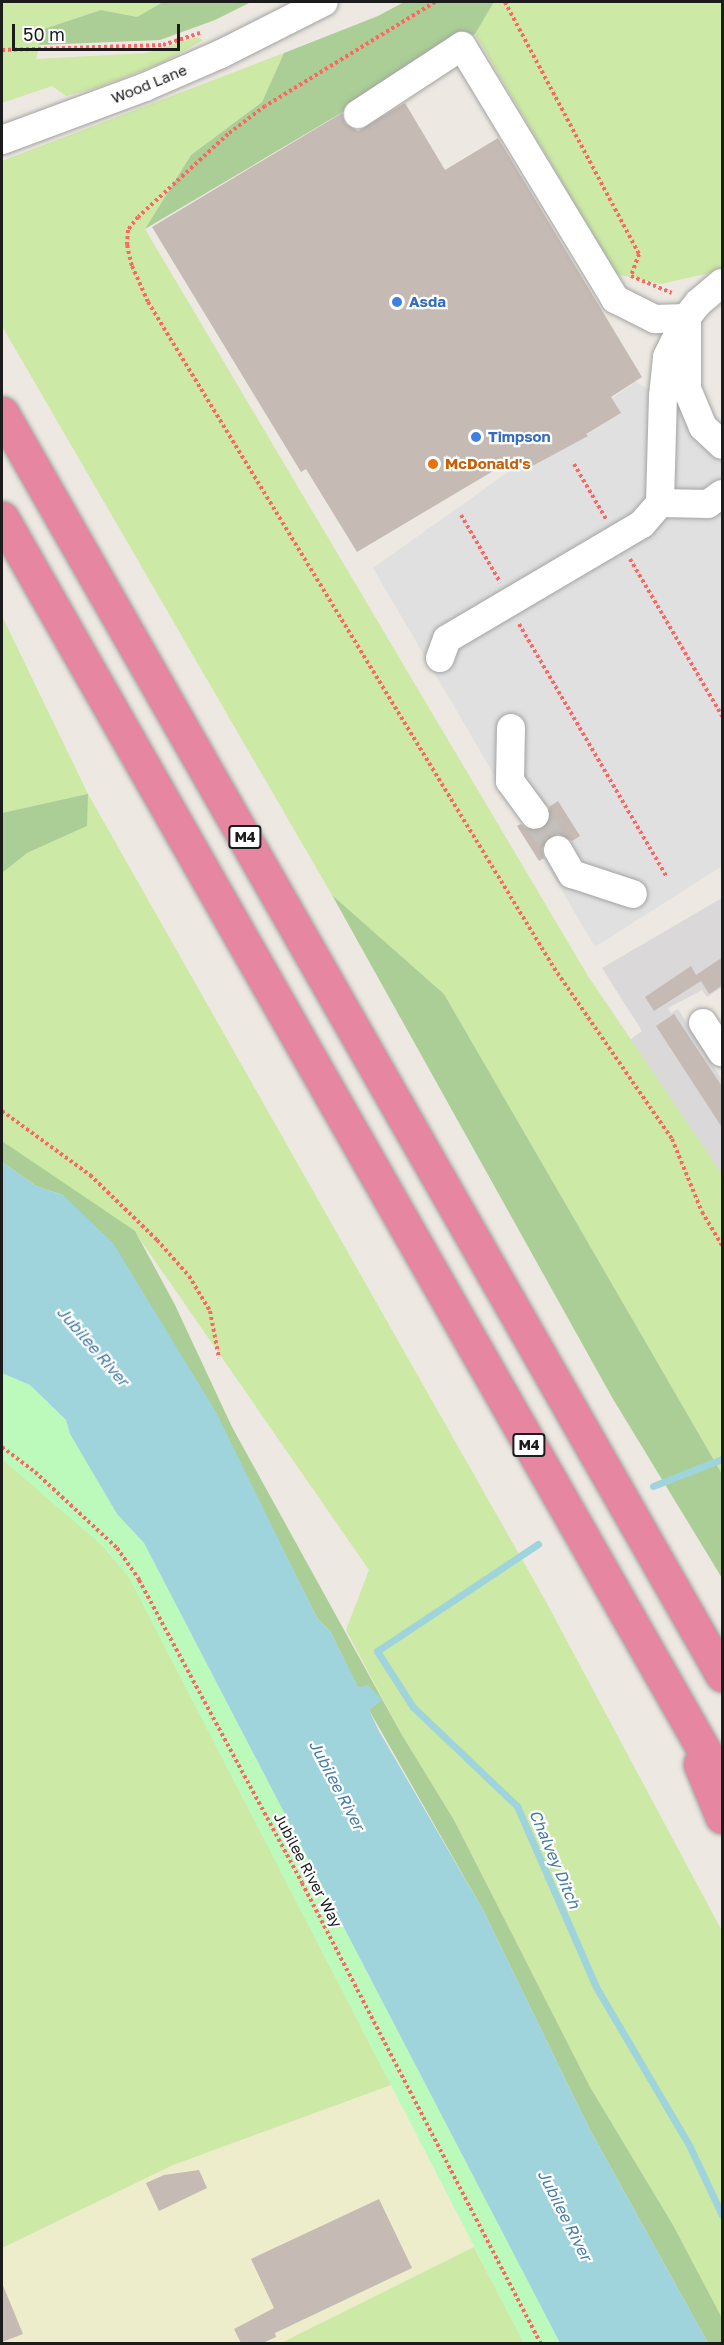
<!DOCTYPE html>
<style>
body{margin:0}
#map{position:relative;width:724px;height:2345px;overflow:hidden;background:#ede8e1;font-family:"Golos Text",sans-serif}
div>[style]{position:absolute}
.residential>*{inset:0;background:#dad8d9}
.farmland>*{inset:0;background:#ededcb}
.grass>*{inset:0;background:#cce9a5}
.forest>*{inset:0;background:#aace95}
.park>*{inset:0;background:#bbfabb}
.parking>*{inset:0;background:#e0e0e0}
.water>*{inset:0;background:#a0d4dc}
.stream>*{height:7px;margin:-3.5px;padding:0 3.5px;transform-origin:3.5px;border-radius:3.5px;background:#a0d4dc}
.building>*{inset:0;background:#c5bab4}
.minor-tunnel>*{height:28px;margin-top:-14px;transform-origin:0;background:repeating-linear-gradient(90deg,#c3bfba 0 28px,transparent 0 42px)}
.path>*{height:4px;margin-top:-2px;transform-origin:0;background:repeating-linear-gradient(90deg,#fc6764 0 3px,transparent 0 6px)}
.roads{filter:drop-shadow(0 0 2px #a3a3a3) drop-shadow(0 0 2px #a3a3a3)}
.minor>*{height:28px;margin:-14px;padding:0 14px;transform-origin:14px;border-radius:14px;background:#fff}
.highway>*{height:33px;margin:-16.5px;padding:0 16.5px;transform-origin:16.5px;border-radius:16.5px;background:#e786a0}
.dots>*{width:16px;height:16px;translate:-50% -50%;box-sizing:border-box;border:3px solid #fff;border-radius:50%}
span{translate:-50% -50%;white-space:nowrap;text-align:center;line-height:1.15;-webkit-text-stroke:4.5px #fff;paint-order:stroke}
.shield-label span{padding:2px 4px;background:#fff;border:2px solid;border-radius:4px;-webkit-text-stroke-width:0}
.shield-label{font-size:14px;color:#1c1c1c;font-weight:700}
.street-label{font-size:15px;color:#1c1c1c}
.shop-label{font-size:15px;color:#366cbe;font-weight:700}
.left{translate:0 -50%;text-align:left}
.food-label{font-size:15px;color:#c56008;font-weight:700}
.water-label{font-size:16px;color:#447ca4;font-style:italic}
.frame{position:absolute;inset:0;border:3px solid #1c1c1c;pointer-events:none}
.scale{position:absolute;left:12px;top:24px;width:168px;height:27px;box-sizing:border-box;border:3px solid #1c1c1c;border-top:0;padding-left:8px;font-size:18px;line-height:21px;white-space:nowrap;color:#1c1c1c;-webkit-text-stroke:4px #fff;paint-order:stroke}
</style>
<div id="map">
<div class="residential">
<i style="clip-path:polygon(722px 898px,722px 987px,707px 997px,702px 990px,668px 1008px,671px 1013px,678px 1009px,722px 1080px,722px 1183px,627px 1042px,642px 1031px,602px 968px)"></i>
</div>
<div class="farmland">
<i style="clip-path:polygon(391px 2085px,474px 2247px,283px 2343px,2px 2344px,2px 2248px,173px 2165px)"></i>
</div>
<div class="grass">
<i style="clip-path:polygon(2px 2px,163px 2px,137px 17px,101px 10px,44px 29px,36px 59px,146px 53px,198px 37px,203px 40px,162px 63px,96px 88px,66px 96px,52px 86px,2px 103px)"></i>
<i style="clip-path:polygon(494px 2px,722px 2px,722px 270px,661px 284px,616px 274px,475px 34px)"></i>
<i style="clip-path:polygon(284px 53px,262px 102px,191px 155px,145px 229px,588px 976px,722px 1174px,722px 1474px,444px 994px,332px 895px,2px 326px,2px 161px)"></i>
<i style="clip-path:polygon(2px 616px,88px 794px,545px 1600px,722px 1931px,722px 2318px,673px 2225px,590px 2087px,454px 1820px,402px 1735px,346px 1630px,369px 1570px,135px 1232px,2px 1141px,2px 873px,27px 853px,87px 826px,87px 795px,2px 813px)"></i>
<i style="clip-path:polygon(2px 1459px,101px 1544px,129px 1577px,391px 2085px,173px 2165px,2px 2248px)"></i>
<i style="clip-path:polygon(474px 2247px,524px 2343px,281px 2343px)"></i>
</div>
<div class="forest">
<i style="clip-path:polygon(163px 2px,251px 2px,215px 20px,160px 40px,39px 45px,44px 29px,101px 10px,137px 17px)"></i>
<i style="clip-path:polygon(404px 2px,494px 2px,475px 34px,145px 229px,191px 155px,262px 102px,284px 53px,378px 16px)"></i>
<i style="clip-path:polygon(88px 794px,87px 826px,27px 853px,2px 873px,2px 813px)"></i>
<i style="clip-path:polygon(332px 895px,444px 994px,722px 1474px,722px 1578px,613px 1399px)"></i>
<i style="clip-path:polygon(2px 1141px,135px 1231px,175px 1305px,232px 1427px,402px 1735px,454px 1820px,590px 2087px,673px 2225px,722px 2318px,722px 2343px,708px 2343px,589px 2128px,483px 1910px,369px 1710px,381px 1700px,358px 1688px,330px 1631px,317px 1618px,273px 1530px,63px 1195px,36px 1186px,2px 1162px)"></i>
</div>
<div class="park">
<i style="clip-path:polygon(2px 1373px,30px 1385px,66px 1420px,70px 1434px,117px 1514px,144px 1543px,560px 2343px,524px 2343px,129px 1577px,105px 1548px,2px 1459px)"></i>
</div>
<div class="parking">
<i style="clip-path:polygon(635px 382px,663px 396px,722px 442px,722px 866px,595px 947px,373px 568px)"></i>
</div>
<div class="water">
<i style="clip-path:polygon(2px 1162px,36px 1186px,63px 1195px,113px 1243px,216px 1412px,317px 1618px,330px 1631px,358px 1687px,368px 1685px,382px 1700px,369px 1710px,379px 1731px,483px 1910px,589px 2128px,708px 2343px,560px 2343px,144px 1543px,117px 1514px,70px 1434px,66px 1420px,30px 1385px,2px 1373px)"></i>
</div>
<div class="stream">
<i style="left:653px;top:1486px;width:74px;rotate:-21.4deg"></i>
<i style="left:538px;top:1544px;width:193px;rotate:146.4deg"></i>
<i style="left:377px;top:1651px;width:67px;rotate:57.3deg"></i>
<i style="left:413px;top:1707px;width:144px;rotate:43.6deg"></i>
<i style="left:517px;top:1806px;width:197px;rotate:66.4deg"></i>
<i style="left:596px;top:1987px;width:183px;rotate:59.5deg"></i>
<i style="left:689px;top:2145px;width:77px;rotate:64.8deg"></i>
</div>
<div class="building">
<i style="clip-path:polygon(405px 103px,445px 170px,498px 138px,642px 377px,611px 397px,621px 413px,586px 434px,588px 436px,523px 471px,515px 458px,357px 552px,306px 469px,301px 472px,152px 227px,342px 113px,345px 123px,358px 131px)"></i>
<i style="clip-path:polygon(558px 801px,580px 836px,572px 841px,559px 834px,549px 836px,542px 849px,544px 858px,539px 861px,517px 826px,521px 824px,528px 830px,536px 831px,544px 829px,550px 821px,549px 807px)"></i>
<i style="clip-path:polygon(723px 957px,723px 985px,709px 994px,701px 981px,654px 1011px,645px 997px,691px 966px,696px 975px)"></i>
<i style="clip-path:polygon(674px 1014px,723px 1088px,723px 1129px,656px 1026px)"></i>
<i style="clip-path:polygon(199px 2170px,207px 2188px,159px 2211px,146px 2183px,164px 2175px)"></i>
<i style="clip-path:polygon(379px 2199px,412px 2268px,275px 2333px,276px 2337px,263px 2343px,241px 2343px,234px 2329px,274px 2308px,251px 2259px)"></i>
<i style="clip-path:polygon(2px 2283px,23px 2334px,2px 2342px)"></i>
</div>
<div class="minor-tunnel">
<i style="left:535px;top:815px;width:42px;rotate:56.7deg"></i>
</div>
<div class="path">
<i style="left:435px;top:2px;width:199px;rotate:148.5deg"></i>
<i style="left:265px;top:106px;width:46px;rotate:142.9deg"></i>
<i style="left:228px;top:134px;width:122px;rotate:137.3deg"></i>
<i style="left:138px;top:217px;width:16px;rotate:128deg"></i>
<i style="left:128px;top:230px;width:15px;rotate:94deg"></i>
<i style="left:127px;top:245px;width:22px;rotate:77deg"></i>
<i style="left:132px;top:266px;width:39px;rotate:66deg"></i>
<i style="left:148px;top:302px;width:780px;rotate:58.63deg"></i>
<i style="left:554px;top:968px;width:208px;rotate:55.4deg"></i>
<i style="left:672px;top:1139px;width:79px;rotate:67.7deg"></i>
<i style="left:702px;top:1212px;width:39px;rotate:59deg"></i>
<i style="left:505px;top:2px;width:285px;rotate:62deg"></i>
<i style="left:639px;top:254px;width:23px;rotate:110deg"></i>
<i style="left:631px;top:276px;width:44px;rotate:22.5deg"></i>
<i style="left:2px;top:50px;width:161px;rotate:-1.8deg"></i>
<i style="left:163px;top:45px;width:39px;rotate:-18deg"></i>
<i style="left:574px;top:464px;width:64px;rotate:59.8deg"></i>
<i style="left:461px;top:515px;width:78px;rotate:59.8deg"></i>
<i style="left:630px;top:559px;width:182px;rotate:59.6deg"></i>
<i style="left:519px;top:624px;width:293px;rotate:59.7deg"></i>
<i style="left:2px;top:1111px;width:109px;rotate:36deg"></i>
<i style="left:90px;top:1175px;width:93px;rotate:44.1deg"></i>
<i style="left:157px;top:1240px;width:48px;rotate:48.4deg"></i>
<i style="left:189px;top:1276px;width:41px;rotate:59deg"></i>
<i style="left:210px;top:1311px;width:48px;rotate:79.2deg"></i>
<i style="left:2px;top:1447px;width:41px;rotate:37.1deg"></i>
<i style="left:35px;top:1472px;width:112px;rotate:42.8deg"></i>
<i style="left:117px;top:1548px;width:39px;rotate:55deg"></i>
<i style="left:139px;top:1580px;width:344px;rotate:61.7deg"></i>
<i style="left:302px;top:1883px;width:519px;rotate:62.6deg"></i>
</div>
<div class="roads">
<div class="minor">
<i style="left:358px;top:114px;width:124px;rotate:-33.2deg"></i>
<i style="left:462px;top:46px;width:296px;rotate:58.8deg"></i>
<i style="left:615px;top:299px;width:45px;rotate:26.6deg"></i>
<i style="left:655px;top:319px;width:31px;rotate:-2deg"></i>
<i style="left:2px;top:140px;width:153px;rotate:-20.3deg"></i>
<i style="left:145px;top:87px;width:83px;rotate:-23.5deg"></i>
<i style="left:221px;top:54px;width:115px;rotate:-26.8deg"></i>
<i style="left:687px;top:320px;width:69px;rotate:90deg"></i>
<i style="left:687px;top:389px;width:41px;rotate:67.2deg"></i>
<i style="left:703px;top:427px;width:26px;rotate:43deg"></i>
<i style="left:660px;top:503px;width:48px;rotate:1.2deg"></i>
<i style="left:708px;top:504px;width:17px;rotate:-36deg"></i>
<i style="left:440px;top:658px;width:20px;rotate:-70deg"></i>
<i style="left:447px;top:639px;width:226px;rotate:-30.5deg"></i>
<i style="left:642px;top:524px;width:28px;rotate:-49deg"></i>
<i style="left:660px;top:503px;width:107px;rotate:-88.4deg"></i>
<i style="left:663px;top:396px;width:39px;rotate:-84deg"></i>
<i style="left:667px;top:357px;width:43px;rotate:-64deg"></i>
<i style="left:686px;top:318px;width:19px;rotate:-51deg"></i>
<i style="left:698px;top:303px;width:31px;rotate:-40deg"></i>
<i style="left:511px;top:728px;width:53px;rotate:91.1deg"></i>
<i style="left:510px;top:781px;width:42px;rotate:53.7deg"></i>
<i style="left:558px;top:850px;width:28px;rotate:60deg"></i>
<i style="left:572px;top:874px;width:64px;rotate:18.2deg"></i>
<i style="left:703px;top:1023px;width:35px;rotate:57deg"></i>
</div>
<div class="highway">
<i style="left:2px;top:413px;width:1453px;rotate:60.29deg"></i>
<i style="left:2px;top:518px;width:1455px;rotate:60.33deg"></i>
<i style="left:700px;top:1764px;width:57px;rotate:67.5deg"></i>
</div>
</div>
<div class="dots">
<i style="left:397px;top:302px;background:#3f7fe0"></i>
<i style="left:476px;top:437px;background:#3f7fe0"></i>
<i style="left:433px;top:464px;background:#e8710a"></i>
</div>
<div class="shield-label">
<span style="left:245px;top:837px">M4</span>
<span style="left:529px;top:1445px">M4</span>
</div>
<div class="street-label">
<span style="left:149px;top:84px;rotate:-22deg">Wood Lane</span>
<span style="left:308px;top:1870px;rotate:62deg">Jubilee River Way</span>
</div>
<div class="shop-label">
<span class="left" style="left:409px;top:302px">Asda</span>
<span class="left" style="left:488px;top:437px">Timpson</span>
</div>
<div class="food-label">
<span class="left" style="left:445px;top:464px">McDonald's</span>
</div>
<div class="water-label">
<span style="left:93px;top:1346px;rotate:49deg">Jubilee River</span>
<span style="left:337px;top:1785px;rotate:62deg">Jubilee River</span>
<span style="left:555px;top:1859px;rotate:67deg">Chalvey Ditch</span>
<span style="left:565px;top:2215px;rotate:63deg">Jubilee River</span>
</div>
<div class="frame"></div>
<div class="scale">50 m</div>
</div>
